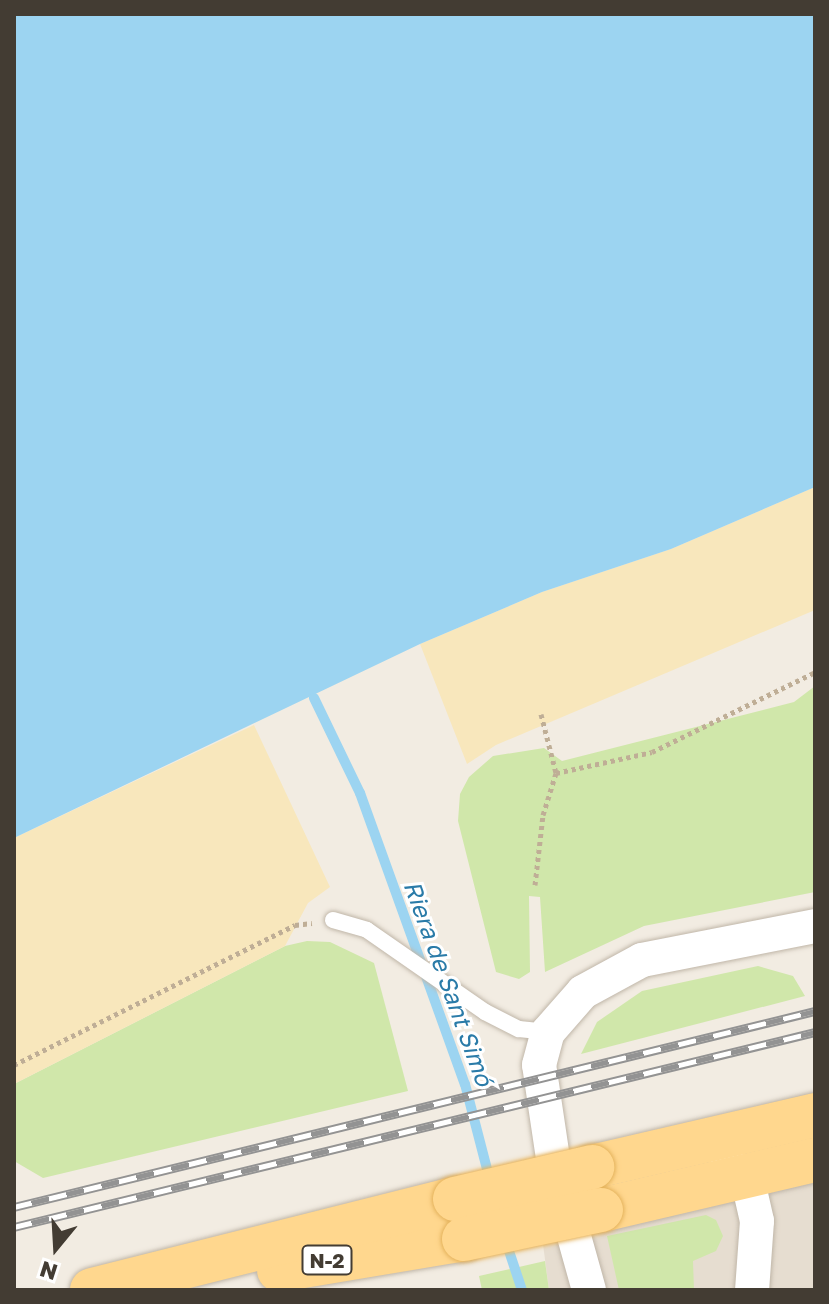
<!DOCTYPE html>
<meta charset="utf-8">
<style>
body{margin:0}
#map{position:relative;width:829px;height:1304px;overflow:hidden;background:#f2ece2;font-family:"Golos Text",sans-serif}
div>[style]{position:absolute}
.residential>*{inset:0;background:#e6ddd0}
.green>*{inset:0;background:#d0e7aa}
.sand>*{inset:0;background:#f8e7bc}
.water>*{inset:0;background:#9cd4f1}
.stream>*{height:10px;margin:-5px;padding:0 5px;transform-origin:5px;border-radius:5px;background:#9cd4f1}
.path>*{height:5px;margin-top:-2.5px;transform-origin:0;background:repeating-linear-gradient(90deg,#bfae96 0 4px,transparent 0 8px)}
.roads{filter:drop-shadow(0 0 2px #c0b6a8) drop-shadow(0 0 2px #c0b6a8)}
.service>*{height:16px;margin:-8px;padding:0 8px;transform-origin:8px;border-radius:8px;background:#fff}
.minor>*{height:34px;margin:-17px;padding:0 17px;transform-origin:17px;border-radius:17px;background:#fff}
.primary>*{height:44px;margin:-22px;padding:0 22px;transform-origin:22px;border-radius:22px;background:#ffd78e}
.rail>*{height:9px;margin-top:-4.5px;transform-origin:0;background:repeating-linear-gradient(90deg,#fff 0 18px,#939393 0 36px);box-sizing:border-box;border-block:2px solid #939393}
.bridges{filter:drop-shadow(0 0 2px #e5b35d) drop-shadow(0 0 2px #e5b35d)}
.primary-bridge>*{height:44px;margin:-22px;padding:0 22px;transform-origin:22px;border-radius:22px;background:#ffd78e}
span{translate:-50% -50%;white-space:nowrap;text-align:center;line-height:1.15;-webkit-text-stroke:6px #fff;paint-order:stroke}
.shield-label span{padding:2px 6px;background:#fff;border:2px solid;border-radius:6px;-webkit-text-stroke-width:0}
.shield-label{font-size:20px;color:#433c33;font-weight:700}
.water-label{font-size:24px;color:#2a7ba8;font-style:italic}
.frame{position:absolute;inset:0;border:16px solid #433c33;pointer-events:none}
.north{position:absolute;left:16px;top:1208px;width:80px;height:80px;-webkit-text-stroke:6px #fff;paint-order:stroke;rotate:198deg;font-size:22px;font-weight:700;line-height:32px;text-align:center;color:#433c33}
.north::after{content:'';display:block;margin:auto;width:28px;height:36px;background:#433c33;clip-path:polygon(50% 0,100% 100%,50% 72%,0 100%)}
</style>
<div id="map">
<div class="residential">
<i style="clip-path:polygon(815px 1092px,815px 1290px,549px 1290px,532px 1160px)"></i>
</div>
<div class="green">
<i style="clip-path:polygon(815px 686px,815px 892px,644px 926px,545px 972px,540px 897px,529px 896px,530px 972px,519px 979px,496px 972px,458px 821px,460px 794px,469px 777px,493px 756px,544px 748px,562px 761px,794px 702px)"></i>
<i style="clip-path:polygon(307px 941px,330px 942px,374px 963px,408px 1091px,43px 1178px,14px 1161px,14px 1084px,285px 946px)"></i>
<i style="clip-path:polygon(758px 966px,793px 976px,805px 996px,581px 1054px,597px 1022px,642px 991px)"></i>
<i style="clip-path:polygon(706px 1215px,716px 1220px,723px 1236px,716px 1251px,693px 1261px,694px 1290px,619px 1290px,607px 1236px)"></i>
<i style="clip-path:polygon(545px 1261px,549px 1290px,482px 1290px,479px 1276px)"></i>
</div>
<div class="sand">
<i style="clip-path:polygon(815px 487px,815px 610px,496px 745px,467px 764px,420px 644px,542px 592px,671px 549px)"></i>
<i style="clip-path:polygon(254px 725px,330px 887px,308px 903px,285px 946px,14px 1084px,14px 838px)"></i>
</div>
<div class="water">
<i style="clip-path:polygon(14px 14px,815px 14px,815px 487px,671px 549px,542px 592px,420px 644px,14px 838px)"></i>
</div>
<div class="stream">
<i style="left:314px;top:698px;width:106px;rotate:64.2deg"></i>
<i style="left:360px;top:793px;width:309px;rotate:70.2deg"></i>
<i style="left:465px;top:1084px;width:100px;rotate:75.5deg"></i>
<i style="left:505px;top:1239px;width:54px;rotate:71.6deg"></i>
</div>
<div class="path">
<i style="left:541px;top:714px;width:61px;rotate:75.7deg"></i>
<i style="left:535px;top:885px;width:70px;rotate:-83.5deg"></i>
<i style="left:543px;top:815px;width:44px;rotate:-72.8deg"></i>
<i style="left:556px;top:773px;width:98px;rotate:-12.3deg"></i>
<i style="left:652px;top:752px;width:182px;rotate:-26.1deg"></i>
<i style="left:14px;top:1065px;width:314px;rotate:-26.5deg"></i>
<i style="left:295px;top:925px;width:17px;rotate:-7deg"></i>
</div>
<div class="roads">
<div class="service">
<i style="left:333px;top:920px;width:35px;rotate:16deg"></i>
<i style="left:367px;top:930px;width:144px;rotate:34.8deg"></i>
<i style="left:485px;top:1012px;width:38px;rotate:27deg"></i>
<i style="left:519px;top:1029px;width:29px;rotate:6deg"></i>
</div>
<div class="minor">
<i style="left:727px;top:1163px;width:24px;rotate:35deg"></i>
<i style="left:747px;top:1177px;width:45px;rotate:77.2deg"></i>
<i style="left:757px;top:1221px;width:69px;rotate:94.1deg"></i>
<i style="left:589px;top:1290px;width:130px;rotate:-105.6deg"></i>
<i style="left:554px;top:1165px;width:101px;rotate:-98.5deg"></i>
<i style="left:539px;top:1065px;width:34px;rotate:-75deg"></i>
<i style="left:548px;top:1032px;width:53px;rotate:-48.8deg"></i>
<i style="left:583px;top:992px;width:67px;rotate:-28.5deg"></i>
<i style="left:642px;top:960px;width:176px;rotate:-11.1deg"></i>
</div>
<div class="primary">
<i style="left:592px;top:1167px;width:229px;rotate:-13.1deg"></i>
<i style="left:601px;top:1210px;width:220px;rotate:-13.2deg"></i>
<i style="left:279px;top:1270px;width:188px;rotate:-9.5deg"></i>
<i style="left:92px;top:1290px;width:374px;rotate:-14.1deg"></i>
</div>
</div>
<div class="rail">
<i style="left:14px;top:1207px;width:825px;rotate:-13.75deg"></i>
<i style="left:14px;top:1227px;width:824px;rotate:-13.68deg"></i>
</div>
<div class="bridges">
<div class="primary-bridge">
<i style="left:455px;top:1199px;width:141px;rotate:-13.1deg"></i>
<i style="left:464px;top:1239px;width:140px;rotate:-12deg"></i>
</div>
</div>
<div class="shield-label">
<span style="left:327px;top:1260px">N-2</span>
</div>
<div class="water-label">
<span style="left:449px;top:983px;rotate:70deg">Riera de Sant Simó</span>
</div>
<div class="frame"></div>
<div class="north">N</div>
</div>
